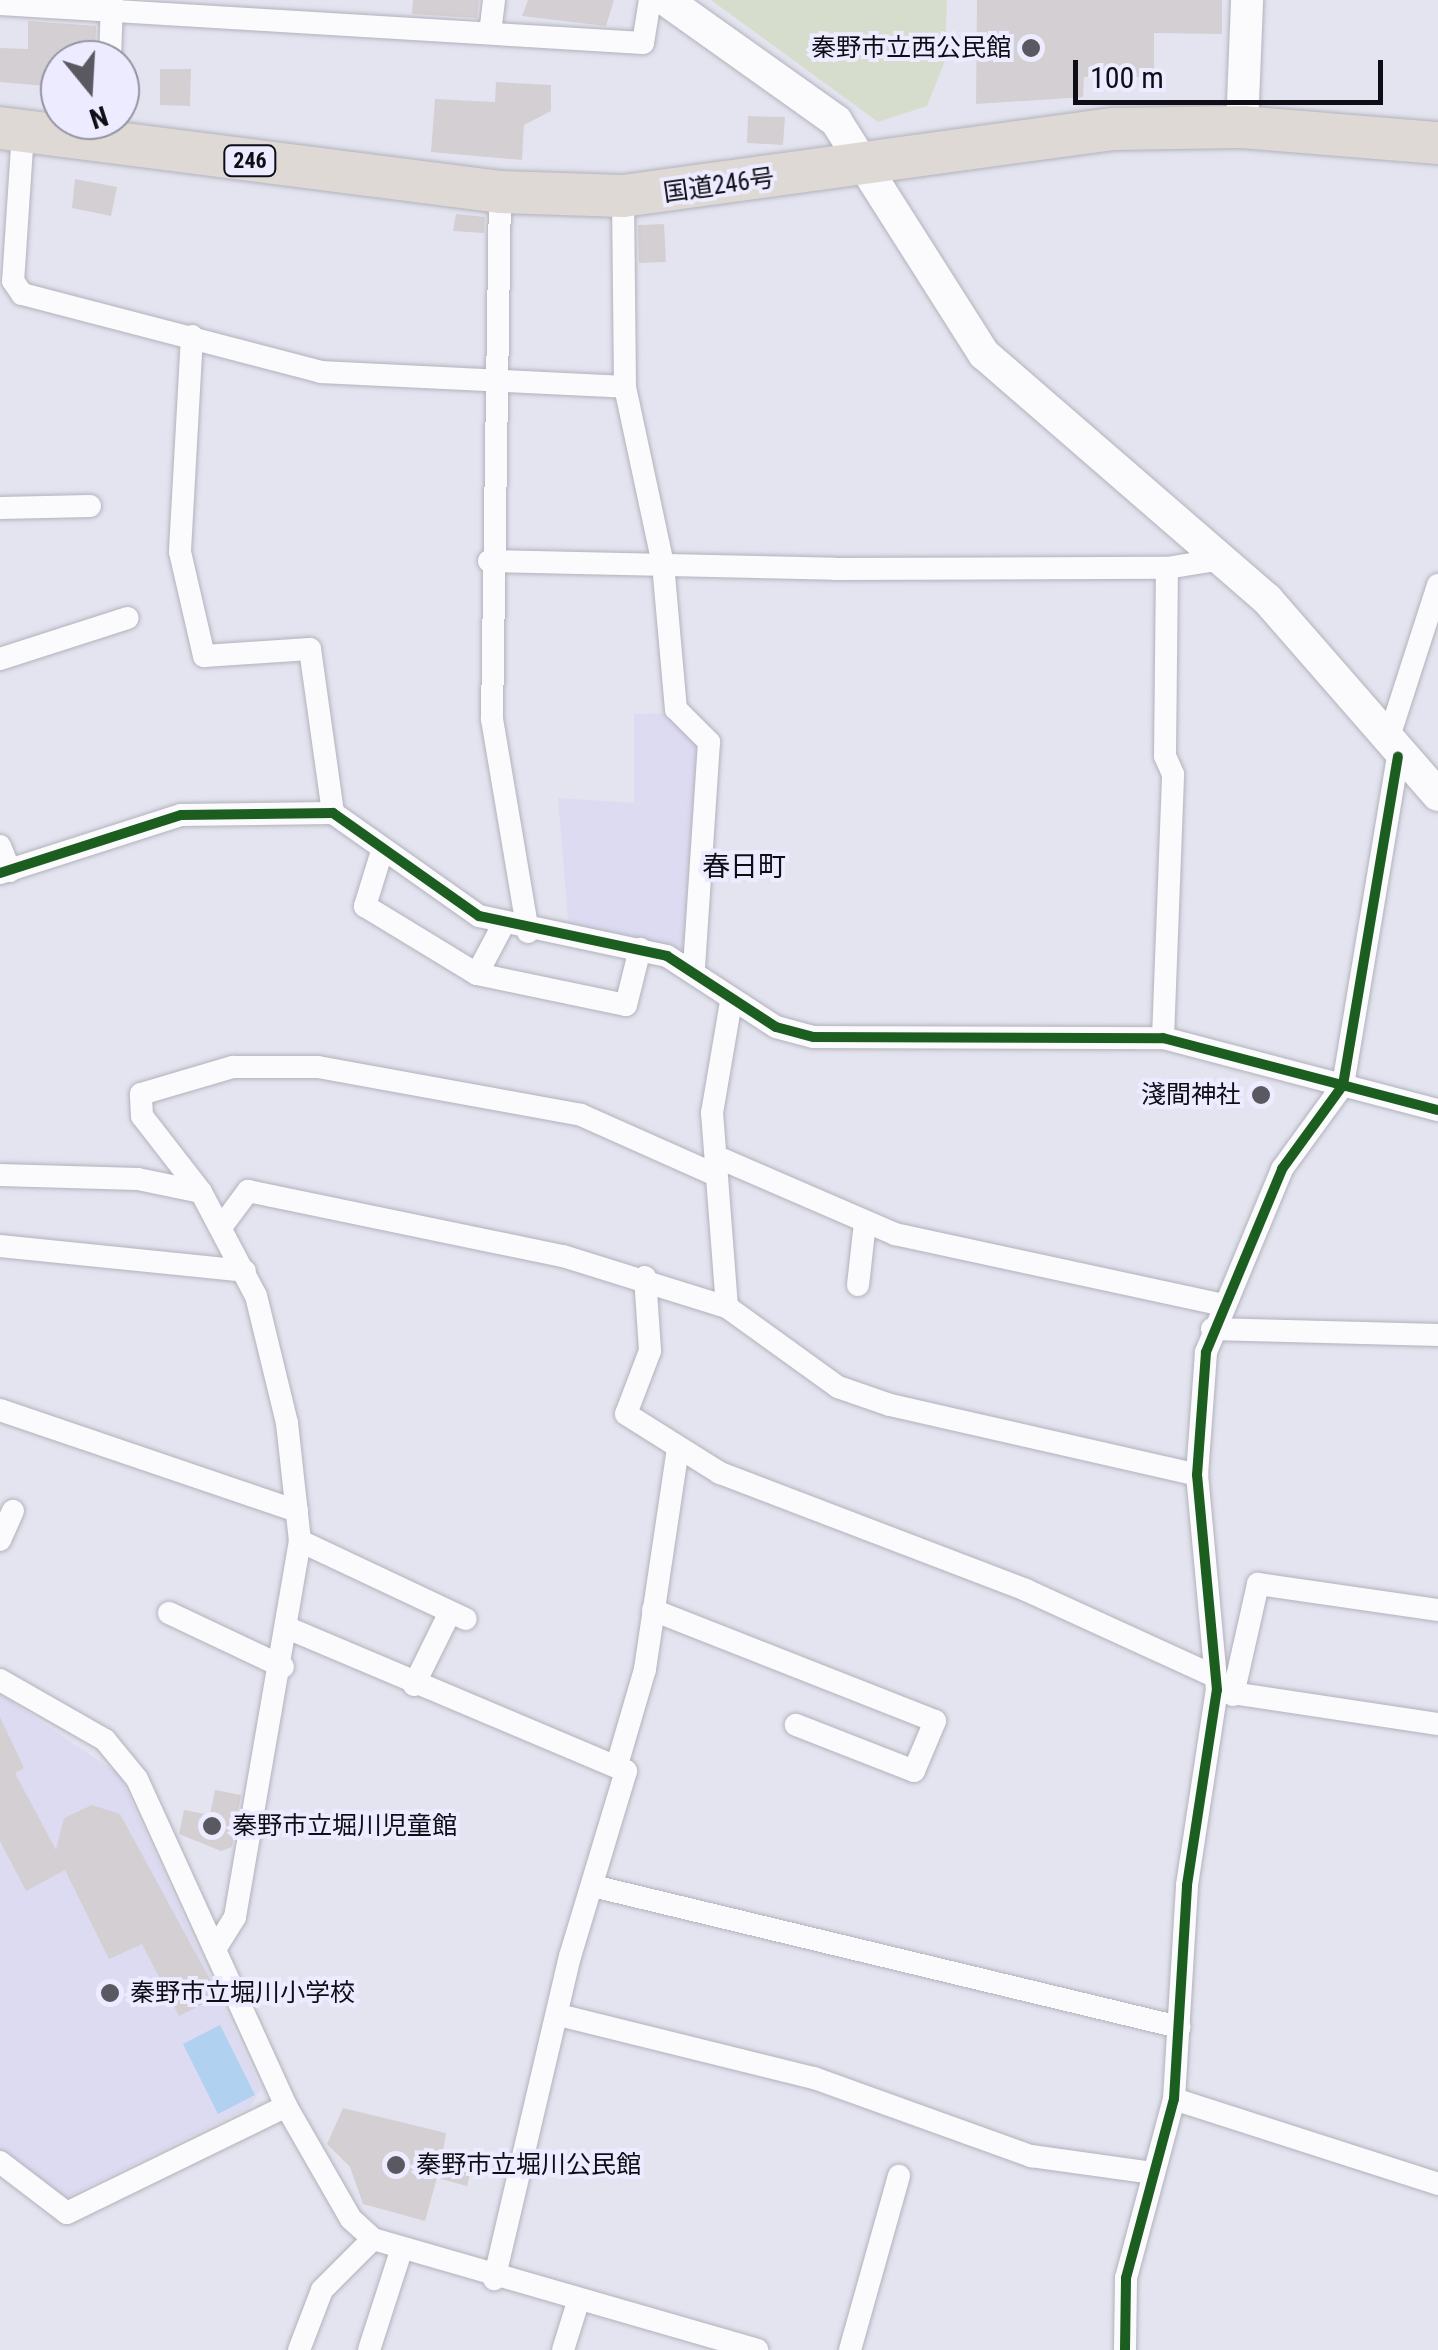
<!DOCTYPE html>
<meta charset="utf-8">
<style>
body{margin:0}
#map{position:relative;width:1438px;height:2350px;overflow:hidden;background:#e4e4f0;font-family:"Roboto Condensed","Noto Sans JP",sans-serif}
div>[style]{position:absolute}
.built>*{inset:0;background:#dcdbf1}
.green>*{inset:0;background:#d7ddcd}
.water>*{inset:0;background:#b0d1ef}
.building>*{inset:0;background:#d4cfd2}
.roads{filter:drop-shadow(0 0 2px #b2b2bc) drop-shadow(0 0 2px #b2b2bc)}
.street>*{height:22px;margin:-11px;padding:0 11px;transform-origin:11px;border-radius:11px;background:#fbfbfd}
.secondary>*{height:32px;margin:-16px;padding:0 16px;transform-origin:16px;border-radius:16px;background:#fbfbfd}
.highway>*{height:42px;margin:-21px;padding:0 21px;transform-origin:21px;border-radius:21px;background:#ded9d4}
.cycleway>*{height:10px;margin:-5px;padding:0 5px;transform-origin:5px;border-radius:5px;background:#1b5e20}
.dots>*{width:28px;height:28px;translate:-50% -50%;box-sizing:border-box;border:5px solid #edebff;border-radius:50%}
span{translate:-50% -50%;white-space:nowrap;text-align:center;line-height:1.15;-webkit-text-stroke:8px #edebff;paint-order:stroke}
.shield-label span{padding:2px 8px;background:#edebff;border:2px solid;border-radius:8px;-webkit-text-stroke-width:0}
.shield-label{font-size:22px;color:#0f0e16;font-weight:700}
.poi-label{font-size:25px;color:#0f0e16}
.right{translate:-100% -50%;text-align:right}
.left{translate:0 -50%;text-align:left}
.street-label{font-size:25px;color:#0f0e16}
.neighbourhood-label{font-size:28px;color:#0f0e16}
.north{position:absolute;left:40px;top:40px;width:100px;height:100px;box-sizing:border-box;background:#edebff;border:2px solid #9493a2;border-radius:50%;rotate:162deg;font-size:28px;font-weight:700;line-height:40px;text-align:center;color:#0f0e16}
.north::after{content:'';display:block;margin:auto;width:35px;height:45px;background:#5a5962;clip-path:polygon(50% 0,100% 100%,50% 72%,0 100%)}
.scale{position:absolute;left:1073px;top:60px;width:310px;height:45px;box-sizing:border-box;border:5px solid #0f0e16;border-top:0;padding-left:12px;font-size:30px;line-height:35px;white-space:nowrap;color:#0f0e16;-webkit-text-stroke:8px #edebff;paint-order:stroke}
</style>
<div id="map">
<div class="built">
<i style="clip-path:polygon(672px 713px,701px 731px,692px 943px,683px 952px,569px 931px,558px 798px,634px 803px,634px 714px)"></i>
<i style="clip-path:polygon(0 1694px,119px 1774px,261px 2089px,250px 2107px,61px 2200px,0 2152px)"></i>
</div>
<div class="green">
<i style="clip-path:polygon(711px 0,947px 0,945px 61px,927px 106px,878px 122px)"></i>
</div>
<div class="water">
<i style="clip-path:polygon(220px 2025px,255px 2095px,218px 2114px,183px 2044px)"></i>
</div>
<div class="building">
<i style="clip-path:polygon(413px 0,479px 0,477px 18px,412px 14px)"></i>
<i style="clip-path:polygon(528px 0,614px 0,606px 26px,522px 16px)"></i>
<i style="clip-path:polygon(977px 0,1222px 0,1222px 34px,1154px 33px,1154px 77px,1084px 77px,1083px 97px,976px 104px)"></i>
<i style="clip-path:polygon(28px 21px,96px 26px,95px 60px,59px 60px,57px 87px,0 82px,0 48px,28px 49px)"></i>
<i style="clip-path:polygon(160px 69px,191px 69px,190px 106px,160px 105px)"></i>
<i style="clip-path:polygon(496px 82px,551px 85px,551px 111px,524px 125px,522px 160px,431px 152px,435px 99px,495px 102px)"></i>
<i style="clip-path:polygon(748px 116px,785px 117px,783px 145px,747px 143px)"></i>
<i style="clip-path:polygon(75px 179px,117px 187px,111px 216px,72px 208px)"></i>
<i style="clip-path:polygon(456px 214px,485px 217px,484px 233px,453px 231px)"></i>
<i style="clip-path:polygon(664px 224px,666px 262px,639px 263px,638px 225px)"></i>
<i style="clip-path:polygon(0 1717px,24px 1768px,15px 1773px,56px 1850px,64px 1818px,92px 1805px,120px 1814px,219px 1996px,179px 2016px,142px 1944px,109px 1959px,65px 1870px,26px 1891px,0 1841px)"></i>
<i style="clip-path:polygon(215px 1790px,241px 1795px,232px 1847px,221px 1851px,179px 1834px,184px 1810px,210px 1815px)"></i>
<i style="clip-path:polygon(343px 2108px,446px 2133px,441px 2163px,471px 2171px,467px 2186px,437px 2178px,425px 2221px,363px 2204px,350px 2167px,327px 2144px)"></i>
</div>
<div class="roads">
<div class="street">
<i style="left:0;top:4px;width:644px;rotate:3.47deg"></i>
<i style="left:643px;top:43px;width:44px;rotate:-80.8deg"></i>
<i style="left:490px;top:33px;width:33px;rotate:-83deg"></i>
<i style="left:110px;top:60px;width:60px;rotate:-88.1deg"></i>
<i style="left:23px;top:132px;width:149px;rotate:93.8deg"></i>
<i style="left:13px;top:281px;width:16px;rotate:55deg"></i>
<i style="left:22px;top:294px;width:309px;rotate:14.6deg"></i>
<i style="left:321px;top:372px;width:304px;rotate:2.8deg"></i>
<i style="left:500px;top:192px;width:527px;rotate:90.87deg"></i>
<i style="left:492px;top:719px;width:216px;rotate:80.4deg"></i>
<i style="left:623px;top:196px;width:191px;rotate:89.4deg"></i>
<i style="left:625px;top:387px;width:181px;rotate:77.9deg"></i>
<i style="left:663px;top:564px;width:146px;rotate:84.9deg"></i>
<i style="left:676px;top:709px;width:47px;rotate:45deg"></i>
<i style="left:709px;top:742px;width:225px;rotate:93.8deg"></i>
<i style="left:192px;top:336px;width:216px;rotate:93.2deg"></i>
<i style="left:180px;top:552px;width:107px;rotate:77deg"></i>
<i style="left:204px;top:656px;width:106px;rotate:-3.8deg"></i>
<i style="left:310px;top:649px;width:166px;rotate:82deg"></i>
<i style="left:0;top:508px;width:90px;rotate:-1.3deg"></i>
<i style="left:489px;top:561px;width:346px;rotate:1.3deg"></i>
<i style="left:835px;top:569px;width:332px;rotate:-0.2deg"></i>
<i style="left:1167px;top:568px;width:56px;rotate:-9.3deg"></i>
<i style="left:0;top:659px;width:134px;rotate:-17.8deg"></i>
<i style="left:1388px;top:740px;width:163px;rotate:-72.1deg"></i>
<i style="left:0;top:846px;width:27px;rotate:68deg"></i>
<i style="left:382px;top:851px;width:58px;rotate:107.2deg"></i>
<i style="left:365px;top:906px;width:131px;rotate:31.3deg"></i>
<i style="left:477px;top:974px;width:152px;rotate:11.8deg"></i>
<i style="left:626px;top:1005px;width:58px;rotate:-76deg"></i>
<i style="left:0;top:873px;width:190px;rotate:-17.8deg"></i>
<i style="left:181px;top:815px;width:152px;rotate:-0.8deg"></i>
<i style="left:333px;top:813px;width:179px;rotate:35.2deg"></i>
<i style="left:479px;top:916px;width:192px;rotate:12deg"></i>
<i style="left:667px;top:956px;width:130px;rotate:33.1deg"></i>
<i style="left:776px;top:1027px;width:39px;rotate:15deg"></i>
<i style="left:814px;top:1037px;width:349px;rotate:0.2deg"></i>
<i style="left:1163px;top:1038px;width:284px;rotate:14.7deg"></i>
<i style="left:477px;top:974px;width:53px;rotate:-62deg"></i>
<i style="left:1163px;top:1038px;width:264px;rotate:-87.8deg"></i>
<i style="left:1173px;top:774px;width:20px;rotate:-114deg"></i>
<i style="left:1165px;top:756px;width:188px;rotate:-89.4deg"></i>
<i style="left:717px;top:1157px;width:194px;rotate:23.4deg"></i>
<i style="left:895px;top:1234px;width:331px;rotate:12.2deg"></i>
<i style="left:0;top:1175px;width:138px;rotate:1.7deg"></i>
<i style="left:138px;top:1179px;width:64px;rotate:11.7deg"></i>
<i style="left:222px;top:1226px;width:44px;rotate:-53.4deg"></i>
<i style="left:248px;top:1191px;width:322px;rotate:11.7deg"></i>
<i style="left:563px;top:1256px;width:172px;rotate:17.3deg"></i>
<i style="left:727px;top:1307px;width:137px;rotate:35.8deg"></i>
<i style="left:838px;top:1387px;width:55px;rotate:19.1deg"></i>
<i style="left:890px;top:1405px;width:315px;rotate:12.8deg"></i>
<i style="left:0;top:1246px;width:246px;rotate:5.8deg"></i>
<i style="left:645px;top:1277px;width:74px;rotate:86.1deg"></i>
<i style="left:650px;top:1351px;width:67px;rotate:110.9deg"></i>
<i style="left:626px;top:1414px;width:111px;rotate:32.1deg"></i>
<i style="left:720px;top:1473px;width:328px;rotate:20.9deg"></i>
<i style="left:1026px;top:1590px;width:209px;rotate:24.6deg"></i>
<i style="left:858px;top:1285px;width:62px;rotate:-83.6deg"></i>
<i style="left:727px;top:1307px;width:195px;rotate:-94.4deg"></i>
<i style="left:712px;top:1113px;width:113px;rotate:-80.3deg"></i>
<i style="left:1212px;top:1329px;width:226px;rotate:1.5deg"></i>
<i style="left:0;top:1410px;width:314px;rotate:18.8deg"></i>
<i style="left:0;top:1540px;width:32px;rotate:-66deg"></i>
<i style="left:300px;top:1541px;width:183px;rotate:25.2deg"></i>
<i style="left:653px;top:1610px;width:303px;rotate:21.5deg"></i>
<i style="left:935px;top:1721px;width:54px;rotate:112.8deg"></i>
<i style="left:914px;top:1771px;width:127px;rotate:-158.7deg"></i>
<i style="left:169px;top:1613px;width:126px;rotate:25.3deg"></i>
<i style="left:290px;top:1629px;width:365px;rotate:22.9deg"></i>
<i style="left:626px;top:1771px;width:193px;rotate:106.8deg"></i>
<i style="left:570px;top:1956px;width:332px;rotate:103.2deg"></i>
<i style="left:0;top:1680px;width:121px;rotate:29.7deg"></i>
<i style="left:105px;top:1740px;width:50px;rotate:50.6deg"></i>
<i style="left:137px;top:1779px;width:359px;rotate:65.5deg"></i>
<i style="left:286px;top:2106px;width:130px;rotate:60.1deg"></i>
<i style="left:351px;top:2219px;width:30px;rotate:42deg"></i>
<i style="left:373px;top:2239px;width:400px;rotate:16.1deg"></i>
<i style="left:414px;top:1685px;width:81px;rotate:-63.7deg"></i>
<i style="left:1219px;top:1691px;width:221px;rotate:8.6deg"></i>
<i style="left:1233px;top:1695px;width:114px;rotate:-77.3deg"></i>
<i style="left:1258px;top:1584px;width:182px;rotate:8.2deg"></i>
<i style="left:617px;top:1765px;width:100px;rotate:-73.7deg"></i>
<i style="left:645px;top:1669px;width:222px;rotate:-81.5deg"></i>
<i style="left:597px;top:1887px;width:599px;rotate:13.53deg"></i>
<i style="left:217px;top:1946px;width:34px;rotate:-58deg"></i>
<i style="left:235px;top:1917px;width:382px;rotate:-80.2deg"></i>
<i style="left:300px;top:1541px;width:119px;rotate:-96.3deg"></i>
<i style="left:287px;top:1423px;width:131px;rotate:-103.7deg"></i>
<i style="left:256px;top:1296px;width:118px;rotate:-117.9deg"></i>
<i style="left:201px;top:1192px;width:96px;rotate:-127.8deg"></i>
<i style="left:142px;top:1116px;width:22px;rotate:-93deg"></i>
<i style="left:141px;top:1094px;width:96px;rotate:-16.4deg"></i>
<i style="left:233px;top:1067px;width:85px"></i>
<i style="left:318px;top:1067px;width:267px;rotate:10.3deg"></i>
<i style="left:581px;top:1115px;width:148px;rotate:24deg"></i>
<i style="left:559px;top:2015px;width:263px;rotate:13.9deg"></i>
<i style="left:814px;top:2078px;width:231px;rotate:19.8deg"></i>
<i style="left:1031px;top:2156px;width:124px;rotate:7.9deg"></i>
<i style="left:1174px;top:2099px;width:277px;rotate:17.8deg"></i>
<i style="left:0;top:2162px;width:84px;rotate:37.3deg"></i>
<i style="left:67px;top:2213px;width:244px;rotate:-26deg"></i>
<i style="left:299px;top:2350px;width:64px;rotate:-69deg"></i>
<i style="left:322px;top:2290px;width:72px;rotate:-45deg"></i>
<i style="left:369px;top:2350px;width:104px;rotate:-72.1deg"></i>
<i style="left:563px;top:2350px;width:50px;rotate:-72.6deg"></i>
<i style="left:850px;top:2350px;width:181px;rotate:-74.3deg"></i>
<i style="left:1125px;top:2350px;width:72px;rotate:-89.2deg"></i>
<i style="left:1126px;top:2278px;width:185px;rotate:-75deg"></i>
<i style="left:1174px;top:2099px;width:214px;rotate:-86.5deg"></i>
<i style="left:1187px;top:1885px;width:197px;rotate:-81.3deg"></i>
<i style="left:1217px;top:1690px;width:216px;rotate:-95.3deg"></i>
<i style="left:1197px;top:1475px;width:123px;rotate:-85.8deg"></i>
<i style="left:1206px;top:1352px;width:198px;rotate:-67.4deg"></i>
<i style="left:1282px;top:1169px;width:104px;rotate:-54deg"></i>
<i style="left:1343px;top:1085px;width:333px;rotate:-80.5deg"></i>
</div>
<div class="secondary">
<i style="left:666px;top:0;width:209px;rotate:35.4deg"></i>
<i style="left:836px;top:121px;width:276px;rotate:57.6deg"></i>
<i style="left:984px;top:354px;width:374px;rotate:40.9deg"></i>
<i style="left:1267px;top:599px;width:260px;rotate:48.9deg"></i>
<i style="left:1242px;top:127px;width:127px;rotate:-87.7deg"></i>
</div>
<div class="highway">
<i style="left:0;top:128px;width:504px;rotate:7.29deg"></i>
<i style="left:500px;top:192px;width:123px;rotate:1.9deg"></i>
<i style="left:623px;top:196px;width:495px;rotate:-7.8deg"></i>
<i style="left:1113px;top:129px;width:129px;rotate:-0.9deg"></i>
<i style="left:1242px;top:127px;width:197px;rotate:4.7deg"></i>
</div>
</div>
<div class="cycleway">
<i style="left:0;top:873px;width:190px;rotate:-17.8deg"></i>
<i style="left:181px;top:815px;width:152px;rotate:-0.8deg"></i>
<i style="left:333px;top:813px;width:179px;rotate:35.2deg"></i>
<i style="left:479px;top:916px;width:192px;rotate:12deg"></i>
<i style="left:667px;top:956px;width:130px;rotate:33.1deg"></i>
<i style="left:776px;top:1027px;width:39px;rotate:15deg"></i>
<i style="left:814px;top:1037px;width:349px;rotate:0.2deg"></i>
<i style="left:1163px;top:1038px;width:284px;rotate:14.7deg"></i>
<i style="left:1125px;top:2350px;width:72px;rotate:-89.2deg"></i>
<i style="left:1126px;top:2278px;width:185px;rotate:-75deg"></i>
<i style="left:1174px;top:2099px;width:214px;rotate:-86.5deg"></i>
<i style="left:1187px;top:1885px;width:197px;rotate:-81.3deg"></i>
<i style="left:1217px;top:1690px;width:216px;rotate:-95.3deg"></i>
<i style="left:1197px;top:1475px;width:123px;rotate:-85.8deg"></i>
<i style="left:1206px;top:1352px;width:198px;rotate:-67.4deg"></i>
<i style="left:1282px;top:1169px;width:104px;rotate:-54deg"></i>
<i style="left:1343px;top:1085px;width:333px;rotate:-80.5deg"></i>
</div>
<div class="dots">
<i style="left:1031px;top:48px;background:#5a5962"></i>
<i style="left:1261px;top:1095px;background:#5a5962"></i>
<i style="left:212px;top:1826px;background:#5a5962"></i>
<i style="left:110px;top:1993px;background:#5a5962"></i>
<i style="left:396px;top:2165px;background:#5a5962"></i>
</div>
<div class="shield-label">
<span style="left:250px;top:161px">246</span>
</div>
<div class="poi-label">
<span class="right" style="left:1011px;top:48px">秦野市立西公民館</span>
<span class="right" style="left:1241px;top:1095px">淺間神社</span>
<span class="left" style="left:232px;top:1826px">秦野市立堀川児童館</span>
<span class="left" style="left:130px;top:1993px">秦野市立堀川小学校</span>
<span class="left" style="left:416px;top:2165px">秦野市立堀川公民館</span>
</div>
<div class="street-label">
<span style="left:719px;top:186px;rotate:-8deg">国道246号</span>
</div>
<div class="neighbourhood-label">
<span style="left:744px;top:867px">春日町</span>
</div>
<div class="north">N</div>
<div class="scale">100 m</div>
</div>
